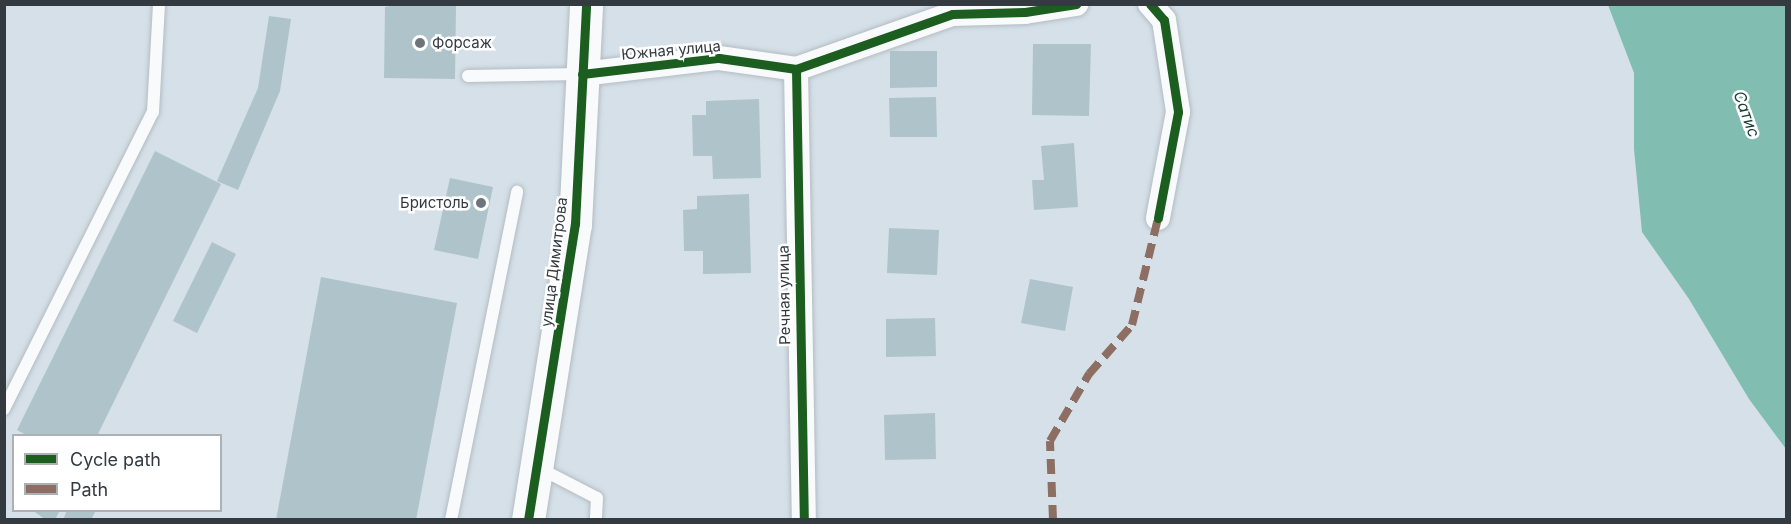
<!DOCTYPE html>
<meta charset="utf-8">
<style>
body{margin:0}
#map{position:relative;width:1791px;height:524px;overflow:hidden;background:#d5e0e8;font-family:Inter,sans-serif}
div>[style]{position:absolute}
.water>*{inset:0;background:#82bdb2}
.building>*{inset:0;background:#afc4ca}
.roads{filter:drop-shadow(0 0 2px #b4bcc2) drop-shadow(0 0 2px #b4bcc2)}
.lane>*{height:12px;margin:-6px;padding:0 6px;transform-origin:6px;border-radius:6px;background:#f9fafc}
.street>*{height:24px;margin:-12px;padding:0 12px;transform-origin:12px;border-radius:12px;background:#f9fafc}
.secondary>*{height:33px;margin:-16.5px;padding:0 16.5px;transform-origin:16.5px;border-radius:16.5px;background:#f9fafc}
.quiet>*{height:8px;margin-top:-4px;transform-origin:0;background:repeating-linear-gradient(90deg,#8d6e63 0 15px,transparent 0 23px)}
.cycleway>*{height:9px;margin:-4.5px;padding:0 4.5px;transform-origin:4.5px;border-radius:4.5px;background:#1b5e20}
.dots>*{width:16px;height:16px;translate:-50% -50%;box-sizing:border-box;border:3px solid #fff;border-radius:50%}
span{translate:-50% -50%;white-space:nowrap;text-align:center;line-height:1.15;-webkit-text-stroke:5px #fff;paint-order:stroke}
.poi-label{font-size:15px;color:#333b41}
.left{translate:0 -50%;text-align:left}
.right{translate:-100% -50%;text-align:right}
.street-label{font-size:15px;color:#333b41}
.water-label{font-size:16px;color:#1b4038;font-style:italic}
.frame{position:absolute;inset:0;border:6px solid #333b41;pointer-events:none}
.legend{position:absolute;left:12px;top:434px;width:210px;height:78px;box-sizing:border-box;background:#fff;border:2px solid #adb1b3;margin:0;padding:8px 10px;list-style:none;font-size:18px;color:#333b41}
.legend li{display:flex;align-items:center;gap:12px;height:30px}
.legend b{width:30px;border:2px solid #adb1b3}
</style>
<div id="map">
<div class="water">
<i style="clip-path:polygon(1608px 5px,1786px 5px,1786px 449px,1749px 399px,1689px 299px,1642px 232px,1634px 149px,1634px 73px)"></i>
</div>
<div class="building">
<i style="clip-path:polygon(402px 4px,456px 4px,455px 79px,384px 78px,385px 7px)"></i>
<i style="clip-path:polygon(269px 16px,291px 19px,280px 91px,238px 190px,217px 181px,258px 88px)"></i>
<i style="clip-path:polygon(1033px 44px,1091px 44px,1089px 116px,1032px 115px)"></i>
<i style="clip-path:polygon(890px 51px,937px 51px,937px 87px,890px 88px)"></i>
<i style="clip-path:polygon(936px 97px,937px 137px,890px 137px,889px 98px)"></i>
<i style="clip-path:polygon(759px 99px,761px 178px,713px 179px,712px 156px,693px 156px,692px 115px,706px 115px,706px 101px)"></i>
<i style="clip-path:polygon(1074px 143px,1078px 207px,1034px 210px,1032px 180px,1044px 180px,1041px 146px)"></i>
<i style="clip-path:polygon(155px 151px,221px 184px,97px 436px,28px 436px,17px 430px)"></i>
<i style="clip-path:polygon(450px 178px,493px 187px,478px 259px,434px 250px)"></i>
<i style="clip-path:polygon(749px 194px,751px 273px,703px 274px,703px 251px,684px 251px,683px 210px,697px 209px,697px 196px)"></i>
<i style="clip-path:polygon(889px 228px,939px 230px,937px 275px,887px 273px)"></i>
<i style="clip-path:polygon(212px 242px,236px 254px,197px 333px,173px 321px)"></i>
<i style="clip-path:polygon(321px 277px,457px 303px,416px 520px,276px 520px)"></i>
<i style="clip-path:polygon(1030px 279px,1073px 287px,1065px 331px,1021px 323px)"></i>
<i style="clip-path:polygon(935px 318px,936px 356px,886px 357px,886px 319px)"></i>
<i style="clip-path:polygon(935px 413px,936px 459px,885px 460px,884px 415px)"></i>
<i style="clip-path:polygon(32px 510px,60px 510px,55px 520px,46px 520px)"></i>
<i style="clip-path:polygon(67px 510px,96px 510px,91px 520px,63px 520px)"></i>
</div>
<div class="roads">
<div class="lane">
<i style="left:468px;top:76px;width:112px;rotate:-1deg"></i>
<i style="left:4px;top:409px;width:332px;rotate:-63.4deg"></i>
<i style="left:153px;top:112px;width:108px;rotate:-86.8deg"></i>
<i style="left:539px;top:468px;width:65px;rotate:27.3deg"></i>
<i style="left:597px;top:498px;width:22px;rotate:93deg"></i>
<i style="left:451px;top:520px;width:335px;rotate:-78.6deg"></i>
</div>
<div class="street">
<i style="left:1150px;top:4px;width:21px;rotate:49deg"></i>
<i style="left:1164px;top:20px;width:93px;rotate:81.3deg"></i>
<i style="left:1178px;top:112px;width:108px;rotate:100.7deg"></i>
<i style="left:796px;top:69px;width:451px;rotate:89deg"></i>
<i style="left:582px;top:74px;width:138px;rotate:-6.7deg"></i>
<i style="left:719px;top:58px;width:78px;rotate:8.1deg"></i>
<i style="left:796px;top:69px;width:165px;rotate:-19.4deg"></i>
<i style="left:952px;top:14px;width:73px;rotate:-1.6deg"></i>
<i style="left:1025px;top:12px;width:52px;rotate:-8.9deg"></i>
</div>
<div class="secondary">
<i style="left:528px;top:520px;width:300px;rotate:-81deg"></i>
<i style="left:575px;top:224px;width:220px;rotate:-87.1deg"></i>
</div>
</div>
<div class="quiet">
<i style="left:1053px;top:520px;width:79px;rotate:-92.2deg"></i>
<i style="left:1050px;top:441px;width:78px;rotate:-59.8deg"></i>
<i style="left:1089px;top:374px;width:65px;rotate:-48.7deg"></i>
<i style="left:1132px;top:325px;width:110px;rotate:-76.3deg"></i>
</div>
<div class="cycleway">
<i style="left:1150px;top:4px;width:21px;rotate:49deg"></i>
<i style="left:1164px;top:20px;width:93px;rotate:81.3deg"></i>
<i style="left:1178px;top:112px;width:108px;rotate:100.7deg"></i>
<i style="left:796px;top:69px;width:451px;rotate:89deg"></i>
<i style="left:582px;top:74px;width:138px;rotate:-6.7deg"></i>
<i style="left:719px;top:58px;width:78px;rotate:8.1deg"></i>
<i style="left:796px;top:69px;width:165px;rotate:-19.4deg"></i>
<i style="left:952px;top:14px;width:73px;rotate:-1.6deg"></i>
<i style="left:1025px;top:12px;width:52px;rotate:-8.9deg"></i>
<i style="left:528px;top:520px;width:300px;rotate:-81deg"></i>
<i style="left:575px;top:224px;width:220px;rotate:-87.1deg"></i>
</div>
<div class="dots">
<i style="left:420px;top:43px;background:#6c757b"></i>
<i style="left:481px;top:203px;background:#6c757b"></i>
</div>
<div class="poi-label">
<span class="left" style="left:432px;top:43px">Форсаж</span>
<span class="right" style="left:469px;top:203px">Бристоль</span>
</div>
<div class="street-label">
<span style="left:671px;top:50px;rotate:-5deg">Южная улица</span>
<span style="left:554px;top:262px;rotate:-83deg">улица Димитрова</span>
<span style="left:784px;top:295px;rotate:-91deg">Речная улица</span>
</div>
<div class="water-label">
<span style="left:1747px;top:114px;rotate:70deg">Сатис</span>
</div>
<div class="frame"></div>
<ul class="legend">
<li><b style="height:8px;background:#1b5e20"></b>Cycle path</li>
<li><b style="height:8px;background:#8d6e63"></b>Path</li>
</ul>
</div>
